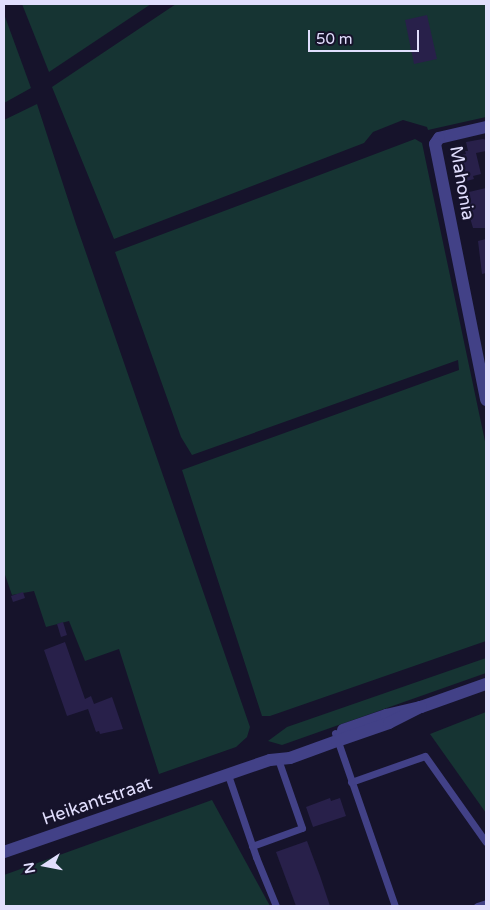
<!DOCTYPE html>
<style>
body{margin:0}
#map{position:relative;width:490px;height:910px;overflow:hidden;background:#16132b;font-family:"Varela Round",sans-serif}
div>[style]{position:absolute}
.green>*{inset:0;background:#163433}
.building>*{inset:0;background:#28204a}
.service>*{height:7px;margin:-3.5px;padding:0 3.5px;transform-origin:3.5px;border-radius:3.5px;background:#424187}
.minor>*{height:12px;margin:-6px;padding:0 6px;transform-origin:6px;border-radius:6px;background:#424187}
.tertiary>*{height:12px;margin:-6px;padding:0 6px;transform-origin:6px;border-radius:6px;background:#424187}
span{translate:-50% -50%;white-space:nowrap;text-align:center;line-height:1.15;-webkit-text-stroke:4.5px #16132b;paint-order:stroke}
.street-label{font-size:18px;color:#e1defd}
.frame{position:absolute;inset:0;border:5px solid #e1defd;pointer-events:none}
.north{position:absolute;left:20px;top:840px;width:50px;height:50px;-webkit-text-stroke:4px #16132b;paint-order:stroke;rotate:259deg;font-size:14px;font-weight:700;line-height:20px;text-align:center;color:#e1defd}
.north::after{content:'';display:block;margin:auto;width:18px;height:22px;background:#e1defd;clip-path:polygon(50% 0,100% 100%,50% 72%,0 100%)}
.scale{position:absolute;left:308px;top:30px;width:111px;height:22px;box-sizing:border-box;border:2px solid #e1defd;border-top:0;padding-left:6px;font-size:15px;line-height:18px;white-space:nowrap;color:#e1defd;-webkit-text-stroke:4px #16132b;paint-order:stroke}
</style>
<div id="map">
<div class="green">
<i style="clip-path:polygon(22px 4px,151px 4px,49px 72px)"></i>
<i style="clip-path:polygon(176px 4px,486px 4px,486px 117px,428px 130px,427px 127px,403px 120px,373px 132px,364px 143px,114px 239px,52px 87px)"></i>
<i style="clip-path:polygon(4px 14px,31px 88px,4px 103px)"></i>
<i style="clip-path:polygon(37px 104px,76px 224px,250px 727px,247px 737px,236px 747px,159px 774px,119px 649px,85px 661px,69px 621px,46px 627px,34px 591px,12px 595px,4px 572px,4px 120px)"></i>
<i style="clip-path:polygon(415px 139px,422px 143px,486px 446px,486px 641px,270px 716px,262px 716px,182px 470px,459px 370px,458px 360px,192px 455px,181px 437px,115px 252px)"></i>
<i style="clip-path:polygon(486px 658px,486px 673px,282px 745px,268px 741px,287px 727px)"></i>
<i style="clip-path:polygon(486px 712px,486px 813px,430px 734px)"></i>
<i style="clip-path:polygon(212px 800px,270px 906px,4px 906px,4px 875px)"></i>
</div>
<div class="building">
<i style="clip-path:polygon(427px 15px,437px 59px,414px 64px,405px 20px)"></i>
<i style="clip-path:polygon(483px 139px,486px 140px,486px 151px,476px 153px,481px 174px,473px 176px,474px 179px,463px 182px,456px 156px,466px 154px,465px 151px,468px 151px,466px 142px)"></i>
<i style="clip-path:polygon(486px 188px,486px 228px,473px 228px,468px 211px,468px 202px,471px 201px,469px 192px)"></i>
<i style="clip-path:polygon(486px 239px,486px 273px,482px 274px,478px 241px)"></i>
<i style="clip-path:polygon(23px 592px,25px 598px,13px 602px,11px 596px)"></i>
<i style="clip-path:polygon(63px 622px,67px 635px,61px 637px,57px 624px)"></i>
<i style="clip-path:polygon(65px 642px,85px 699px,91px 696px,94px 704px,112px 697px,123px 729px,100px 734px,99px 731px,96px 732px,88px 709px,67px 716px,44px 650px)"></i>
<i style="clip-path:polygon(330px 798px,331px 801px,340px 798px,346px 816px,313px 827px,306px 807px)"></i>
<i style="clip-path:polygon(307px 841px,320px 876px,330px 906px,296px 906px,276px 852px)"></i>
</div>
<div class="service">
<i style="left:335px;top:733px;width:183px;rotate:70.9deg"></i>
<i style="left:228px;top:775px;width:87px;rotate:71.1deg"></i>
<i style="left:256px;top:857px;width:53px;rotate:67.8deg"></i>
<i style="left:351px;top:782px;width:78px;rotate:-19.4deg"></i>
<i style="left:425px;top:756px;width:105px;rotate:54.7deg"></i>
<i style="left:252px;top:846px;width:53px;rotate:-19.8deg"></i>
<i style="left:302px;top:828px;width:73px;rotate:-109.2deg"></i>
<i style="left:477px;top:906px;width:9px;rotate:-18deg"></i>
</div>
<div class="minor">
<i style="left:486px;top:127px;width:48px;rotate:166.8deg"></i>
<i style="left:439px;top:138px;width:7px;rotate:124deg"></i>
<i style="left:435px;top:144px;width:261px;rotate:78.7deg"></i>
</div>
<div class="tertiary">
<i style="left:343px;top:730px;width:46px;rotate:-19.2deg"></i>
<i style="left:386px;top:715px;width:36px;rotate:-13deg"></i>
<i style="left:421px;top:707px;width:69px;rotate:-19.5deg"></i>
<i style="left:4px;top:852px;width:281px;rotate:-19.1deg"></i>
<i style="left:270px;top:760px;width:20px;rotate:-6deg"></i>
<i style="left:290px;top:758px;width:50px;rotate:-19.9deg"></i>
<i style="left:337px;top:741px;width:55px;rotate:-19.1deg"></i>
<i style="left:389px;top:723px;width:36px;rotate:-27deg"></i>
</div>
<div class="street-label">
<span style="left:462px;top:183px;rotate:80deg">Mahonia</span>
<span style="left:97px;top:801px;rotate:-19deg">Heikantstraat</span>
</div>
<div class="frame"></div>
<div class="north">N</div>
<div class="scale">50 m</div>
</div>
